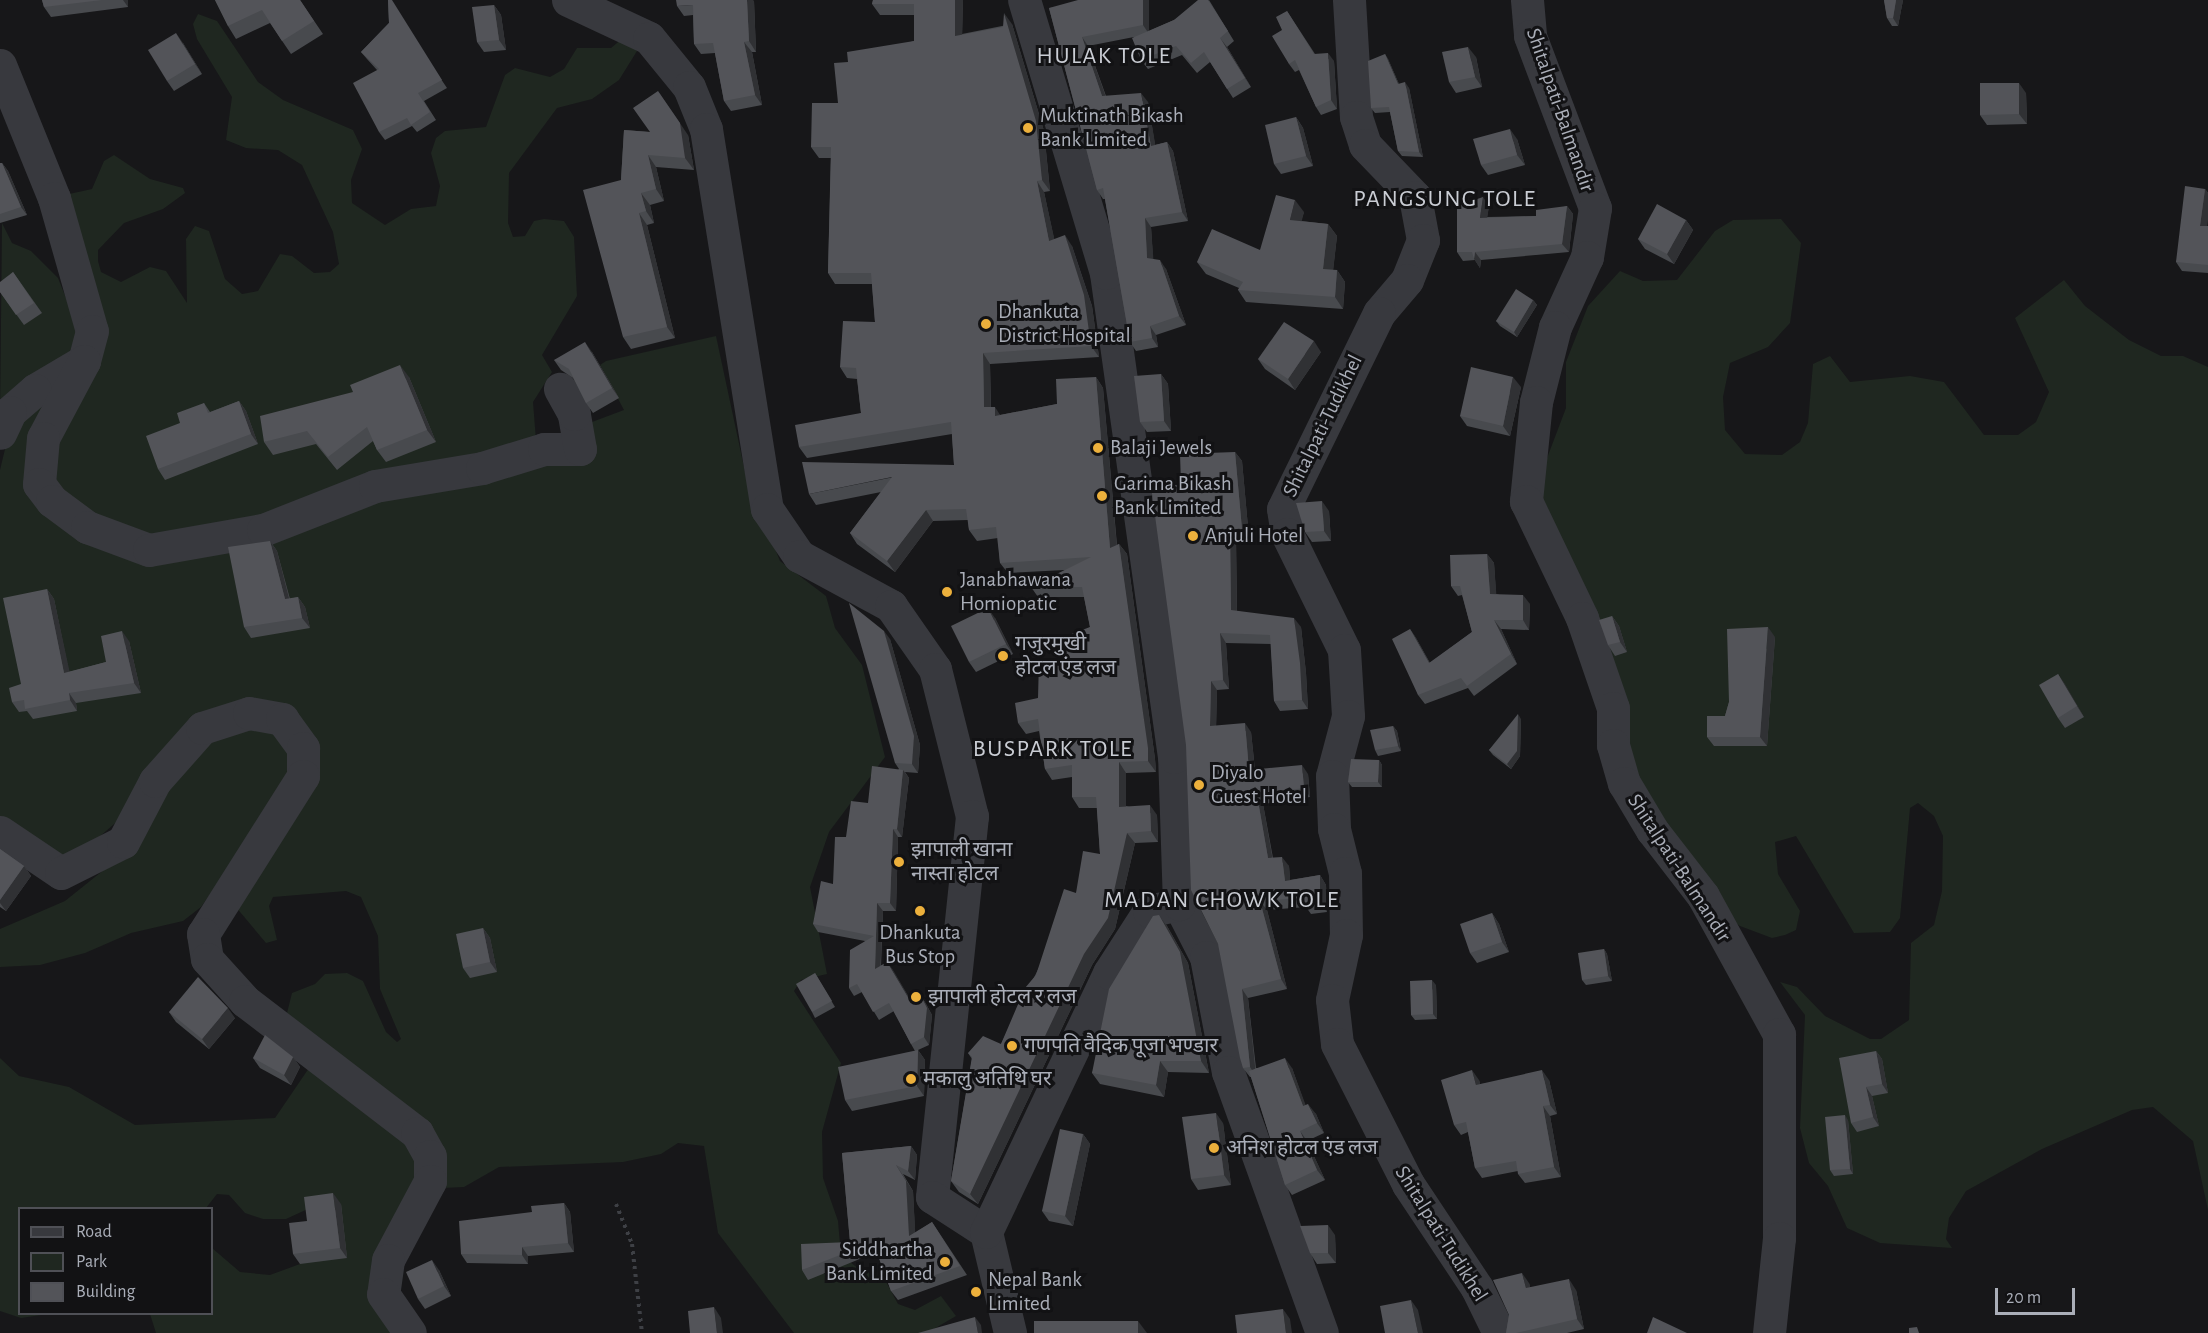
<!DOCTYPE html>
<meta charset="utf-8">
<style>
body{margin:0}
#map{position:relative;width:2208px;height:1333px;overflow:hidden;background:#171719;font-family:"Alegreya Sans","Noto Sans Devanagari",sans-serif}
div>[style]{position:absolute}
.green>*{inset:0;background:#1f2720}
.path>*{height:4px;margin-top:-2px;transform-origin:0;background:repeating-linear-gradient(90deg,#3e4045 0 3px,transparent 0 7.5px)}
.minor>*{height:33px;margin:-16.5px;padding:0 16.5px;transform-origin:16.5px;border-radius:16.5px;background:#38393e}
.wall>*{inset:0;background:#484a4e}
.shaded-wall>*{inset:0;background:#303134}
.building>*{inset:0;background:#535459}
.dots>*{width:16px;height:16px;translate:-50% -50%;box-sizing:border-box;border:3px solid #121214;border-radius:50%}
span{translate:-50% -50%;white-space:nowrap;text-align:center;line-height:1.15;-webkit-text-stroke:6px #121214;paint-order:stroke}
.street-label{font-size:21px;color:#aaaeb8}
.poi-label{font-size:21px;color:#aaaeb8}
.left{translate:0 -50%;text-align:left}
.right{translate:-100% -50%;text-align:right}
.quarter-label{font-size:24px;color:#cacdd4;letter-spacing:1.5px}
.legend{position:absolute;left:18px;top:1207px;width:195px;height:108px;box-sizing:border-box;background:#121214;border:2px solid #4f5056;margin:0;padding:8px 10px;list-style:none;font-size:18px;color:#aaaeb8}
.legend li{display:flex;align-items:center;gap:12px;height:30px}
.legend b{width:30px;border:2px solid #4f5056}
.scale{position:absolute;left:1995px;top:1288px;width:80px;height:27px;box-sizing:border-box;border:3px solid #aaaeb8;border-top:0;padding-left:8px;font-size:18px;line-height:21px;white-space:nowrap;color:#aaaeb8;-webkit-text-stroke:4px #121214;paint-order:stroke}
</style>
<div id="map">
<div class="green">
<i style="clip-path:polygon(198px 14px,217px 21px,258px 82px,283px 100px,353px 130px,362px 149px,351px 180px,352px 203px,385px 225px,411px 209px,436px 206px,440px 186px,431px 153px,436px 138px,445px 131px,486px 127px,505px 75px,515px 68px,550px 77px,564px 69px,577px 48px,611px 48px,623px 38px,637px 51px,619px 80px,592px 99px,557px 108px,509px 173px,508px 223px,513px 237px,525px 236px,534px 221px,544px 219px,564px 221px,574px 237px,577px 296px,542px 355px,552px 372px,533px 402px,537px 453px,584px 425px,624px 410px,600px 365px,606px 361px,716px 336px,747px 481px,780px 561px,826px 596px,835px 628px,862px 665px,885px 757px,829px 832px,810px 887px,827px 974px,801px 980px,794px 991px,841px 1063px,822px 1132px,823px 1178px,838px 1221px,841px 1255px,859px 1269px,884px 1278px,898px 1304px,915px 1310px,941px 1296px,956px 1316px,927px 1333px,794px 1333px,718px 1233px,704px 1146px,678px 1143px,661px 1154px,623px 1162px,499px 1167px,464px 1187px,443px 1188px,435px 1150px,287px 1013px,292px 993px,315px 984px,325px 974px,347px 973px,363px 981px,386px 1032px,397px 1042px,401px 1039px,380px 989px,378px 936px,361px 897px,346px 891px,273px 897px,269px 906px,277px 940px,266px 943px,230px 900px,315px 773px,249px 707px,83px 851px,58px 856px,0 819px,0 470px,6px 445px,36px 400px,84px 379px,60px 196px,92px 189px,104px 161px,114px 155px,150px 179px,183px 188px,185px 193px,163px 209px,124px 223px,98px 250px,98px 261px,101px 272px,121px 282px,150px 267px,166px 271px,187px 303px,186px 239px,195px 226px,209px 231px,225px 279px,242px 294px,258px 291px,280px 254px,292px 256px,314px 273px,330px 272px,339px 264px,333px 232px,302px 165px,278px 150px,246px 148px,226px 140px,232px 97px,197px 39px,193px 24px)"></i>
<i style="clip-path:polygon(1781px 219px,1801px 243px,1790px 323px,1768px 347px,1730px 363px,1723px 397px,1725px 430px,1745px 454px,1782px 455px,1800px 442px,1808px 423px,1813px 364px,1830px 356px,1850px 382px,1910px 376px,1944px 382px,1984px 435px,2018px 435px,2036px 422px,2049px 392px,2015px 318px,2064px 280px,2085px 306px,2129px 340px,2161px 356px,2183px 356px,2208px 367px,2208px 1210px,2193px 1141px,2153px 1107px,2132px 1110px,2042px 1149px,1966px 1191px,1949px 1218px,1946px 1239px,1952px 1248px,1880px 1243px,1847px 1228px,1828px 1186px,1809px 1163px,1800px 1128px,1805px 1015px,1780px 982px,1797px 987px,1825px 1016px,1870px 1039px,1881px 1039px,1909px 1020px,1911px 943px,1934px 925px,1942px 891px,1943px 836px,1934px 816px,1918px 803px,1910px 808px,1900px 918px,1890px 932px,1854px 933px,1796px 836px,1775px 842px,1778px 874px,1800px 911px,1796px 930px,1785px 935px,1772px 938px,1740px 926px,1699px 897px,1667px 863px,1533px 495px,1566px 408px,1566px 362px,1588px 306px,1620px 271px,1643px 281px,1677px 280px,1715px 231px,1733px 220px)"></i>
<i style="clip-path:polygon(2px 223px,12px 243px,31px 251px,58px 278px,78px 328px,66px 363px,0 419px)"></i>
<i style="clip-path:polygon(269px 722px,289px 745px,294px 777px,201px 907px,183px 921px,131px 933px,85px 953px,40px 965px,0 967px,0 929px,65px 901px,115px 861px,185px 762px,220px 731px)"></i>
<i style="clip-path:polygon(0 1058px,19px 1076px,69px 1087px,135px 1125px,275px 1118px,309px 1068px,403px 1127px,425px 1168px,403px 1216px,392px 1333px,156px 1333px,150px 1314px,212px 1314px,212px 1248px,240px 1272px,270px 1275px,300px 1264px,312px 1207px,286px 1219px,263px 1219px,245px 1213px,229px 1195px,217px 1194px,206px 1208px,20px 1208px,20px 1314px,48px 1314px,21px 1318px,0 1311px)"></i>
</div>
<div class="path">
<i style="left:616px;top:1204px;width:43px;rotate:68.2deg"></i>
<i style="left:632px;top:1244px;width:90px;rotate:83.6deg"></i>
</div>
<div class="minor">
<i style="left:568px;top:0;width:89px;rotate:25.1deg"></i>
<i style="left:649px;top:38px;width:63px;rotate:50.8deg"></i>
<i style="left:689px;top:87px;width:45px;rotate:68deg"></i>
<i style="left:706px;top:129px;width:385px;rotate:80.9deg"></i>
<i style="left:767px;top:509px;width:57px;rotate:55.8deg"></i>
<i style="left:799px;top:556px;width:105px;rotate:28.5deg"></i>
<i style="left:891px;top:606px;width:77px;rotate:55.1deg"></i>
<i style="left:935px;top:669px;width:152px;rotate:75.9deg"></i>
<i style="left:972px;top:816px;width:383px;rotate:96deg"></i>
<i style="left:932px;top:1197px;width:64px;rotate:32.9deg"></i>
<i style="left:986px;top:1232px;width:104px;rotate:76.6deg"></i>
<i style="left:1349px;top:0;width:117px;rotate:86.6deg"></i>
<i style="left:1356px;top:117px;width:29px;rotate:72deg"></i>
<i style="left:1365px;top:145px;width:72px;rotate:46.1deg"></i>
<i style="left:1415px;top:197px;width:44px;rotate:79.5deg"></i>
<i style="left:1423px;top:240px;width:43px;rotate:111.8deg"></i>
<i style="left:1407px;top:280px;width:43px;rotate:130.3deg"></i>
<i style="left:1379px;top:313px;width:218px;rotate:116.1deg"></i>
<i style="left:1283px;top:509px;width:25px;rotate:81deg"></i>
<i style="left:1287px;top:534px;width:129px;rotate:63.8deg"></i>
<i style="left:1344px;top:650px;width:66px;rotate:86.5deg"></i>
<i style="left:1348px;top:716px;width:62px;rotate:104.9deg"></i>
<i style="left:1332px;top:776px;width:53px;rotate:87.8deg"></i>
<i style="left:1334px;top:829px;width:45px;rotate:76deg"></i>
<i style="left:1345px;top:873px;width:62px;rotate:89.1deg"></i>
<i style="left:1346px;top:935px;width:66px;rotate:102.2deg"></i>
<i style="left:1332px;top:1000px;width:44px;rotate:83.5deg"></i>
<i style="left:1337px;top:1044px;width:157px;rotate:63.1deg"></i>
<i style="left:1408px;top:1184px;width:125px;rotate:56.4deg"></i>
<i style="left:1477px;top:1288px;width:50px;rotate:63.9deg"></i>
<i style="left:1527px;top:0;width:36px;rotate:85deg"></i>
<i style="left:1530px;top:36px;width:184px;rotate:69.3deg"></i>
<i style="left:1595px;top:208px;width:50px;rotate:99.3deg"></i>
<i style="left:1587px;top:257px;width:77px;rotate:114.6deg"></i>
<i style="left:1555px;top:327px;width:77px;rotate:104.2deg"></i>
<i style="left:1536px;top:402px;width:100px;rotate:95.8deg"></i>
<i style="left:1526px;top:501px;width:130px;rotate:64.4deg"></i>
<i style="left:1582px;top:618px;width:95px;rotate:71deg"></i>
<i style="left:1613px;top:708px;width:37px;rotate:90deg"></i>
<i style="left:1613px;top:745px;width:40px;rotate:74deg"></i>
<i style="left:1624px;top:783px;width:55px;rotate:59.2deg"></i>
<i style="left:1652px;top:830px;width:83px;rotate:52.3deg"></i>
<i style="left:1703px;top:896px;width:158px;rotate:61.2deg"></i>
<i style="left:1779px;top:1034px;width:204px;rotate:90deg"></i>
<i style="left:1779px;top:1238px;width:96px;rotate:96deg"></i>
<i style="left:0;top:65px;width:144px;rotate:67.9deg"></i>
<i style="left:54px;top:198px;width:138px;rotate:74.1deg"></i>
<i style="left:92px;top:331px;width:31px;rotate:105deg"></i>
<i style="left:84px;top:361px;width:57px;rotate:149.4deg"></i>
<i style="left:35px;top:390px;width:33px;rotate:139deg"></i>
<i style="left:10px;top:412px;width:23px;rotate:115deg"></i>
<i style="left:84px;top:361px;width:87px;rotate:118deg"></i>
<i style="left:43px;top:438px;width:46px;rotate:95deg"></i>
<i style="left:39px;top:484px;width:21px;rotate:53deg"></i>
<i style="left:52px;top:501px;width:44px;rotate:36.6deg"></i>
<i style="left:87px;top:527px;width:66px;rotate:20.4deg"></i>
<i style="left:149px;top:550px;width:116px;rotate:-10deg"></i>
<i style="left:263px;top:530px;width:120px;rotate:-21.4deg"></i>
<i style="left:375px;top:486px;width:109px;rotate:-9.5deg"></i>
<i style="left:482px;top:468px;width:65px;rotate:-17deg"></i>
<i style="left:544px;top:449px;width:36px"></i>
<i style="left:580px;top:449px;width:36px;rotate:-100deg"></i>
<i style="left:574px;top:414px;width:29px;rotate:-119deg"></i>
<i style="left:0;top:832px;width:73px;rotate:33.9deg"></i>
<i style="left:61px;top:873px;width:69px;rotate:-26.6deg"></i>
<i style="left:123px;top:842px;width:69px;rotate:-62.3deg"></i>
<i style="left:155px;top:781px;width:71px;rotate:-48.4deg"></i>
<i style="left:202px;top:728px;width:49px;rotate:-17.7deg"></i>
<i style="left:249px;top:713px;width:34px;rotate:10deg"></i>
<i style="left:282px;top:719px;width:36px;rotate:54deg"></i>
<i style="left:303px;top:748px;width:28px;rotate:90deg"></i>
<i style="left:303px;top:776px;width:187px;rotate:122.3deg"></i>
<i style="left:203px;top:934px;width:25px;rotate:81deg"></i>
<i style="left:207px;top:959px;width:57px;rotate:47.9deg"></i>
<i style="left:245px;top:1001px;width:217px;rotate:37.5deg"></i>
<i style="left:417px;top:1133px;width:26px;rotate:61deg"></i>
<i style="left:430px;top:1156px;width:25px;rotate:90deg"></i>
<i style="left:430px;top:1181px;width:89px;rotate:118deg"></i>
<i style="left:388px;top:1260px;width:34px;rotate:98deg"></i>
<i style="left:383px;top:1294px;width:47px;rotate:55.3deg"></i>
<i style="left:1179px;top:904px;width:59px;rotate:63deg"></i>
<i style="left:1206px;top:957px;width:117px;rotate:79.2deg"></i>
<i style="left:1228px;top:1072px;width:277px;rotate:70.2deg"></i>
<i style="left:986px;top:1232px;width:287px;rotate:-64.6deg"></i>
<i style="left:1109px;top:973px;width:74px;rotate:-57.2deg"></i>
<i style="left:1149px;top:911px;width:31px;rotate:-13deg"></i>
<i style="left:1179px;top:904px;width:147px;rotate:-91.9deg"></i>
<i style="left:1174px;top:757px;width:489px;rotate:-98deg"></i>
<i style="left:1106px;top:273px;width:285px;rotate:-106.7deg"></i>
</div>
<div class="wall">
<i style="clip-path:polygon(42px 0,128px 0,128px 7px,51px 17px,44px 7px)"></i>
<i style="clip-path:polygon(215px 0,300px 0,323px 34px,291px 54px,270px 23px,236px 39px,228px 26px)"></i>
<i style="clip-path:polygon(388px 0,447px 88px,424px 101px,436px 120px,417px 132px,412px 126px,385px 140px,379px 132px,377px 70px,367px 59px,361px 52px,389px 23px)"></i>
<i style="clip-path:polygon(873px 0,963px 0,962px 34px,1012px 24px,1044px 131px,1050px 191px,1044px 192px,1054px 239px,1072px 246px,1092px 306px,1099px 357px,990px 364px,991px 407px,1000px 415px,1057px 404px,1096px 377px,1103px 388px,1117px 545px,1119px 544px,1127px 554px,1155px 759px,1156px 772px,1126px 773px,1126px 806px,1157px 815px,1158px 842px,1135px 843px,1115px 929px,1092px 965px,978px 1204px,959px 1192px,951px 1181px,972px 1059px,968px 1053px,1001px 1044px,1076px 893px,1100px 854px,1097px 808px,1079px 808px,1072px 797px,1072px 777px,1052px 780px,1045px 769px,1039px 731px,1026px 734px,1018px 723px,1038px 698px,1061px 660px,1090px 627px,1084px 597px,1038px 597px,1031px 587px,1065px 570px,1008px 573px,1000px 563px,998px 538px,977px 541px,969px 530px,968px 520px,933px 521px,895px 572px,857px 544px,850px 533px,881px 492px,816px 505px,809px 494px,954px 465px,952px 434px,807px 458px,799px 447px,861px 413px,857px 379px,847px 378px,840px 367px,875px 322px,872px 284px,835px 284px,828px 273px,831px 158px,819px 158px,811px 147px,838px 103px,848px 62px,914px 41px,914px 15px,880px 15px,872px 4px)"></i>
<i style="clip-path:polygon(1149px 0,1149px 31px,1174px 20px,1209px 0,1234px 41px,1227px 47px,1251px 87px,1233px 98px,1210px 62px,1197px 73px,1182px 55px,1148px 69px,1141px 60px,1134px 37px,1088px 46px,1106px 96px,1148px 102px,1155px 145px,1167px 142px,1173px 151px,1188px 221px,1151px 227px,1153px 259px,1166px 269px,1186px 325px,1156px 335px,1158px 347px,1136px 351px,1130px 342px,1105px 199px,1103px 199px,1097px 190px,1049px 8px)"></i>
<i style="clip-path:polygon(1884px 0,1903px 0,1898px 26px,1892px 26px,1887px 18px)"></i>
<i style="clip-path:polygon(754px 1px,756px 52px,752px 52px,762px 105px,731px 111px,724px 101px,715px 53px,701px 54px,694px 44px,693px 15px,684px 16px,677px 6px)"></i>
<i style="clip-path:polygon(494px 5px,501px 15px,506px 50px,484px 52px,477px 42px)"></i>
<i style="clip-path:polygon(1287px 11px,1315px 54px,1334px 61px,1337px 109px,1321px 115px,1316px 107px,1299px 70px,1295px 72px,1289px 64px,1282px 30px)"></i>
<i style="clip-path:polygon(183px 43px,202px 74px,174px 91px,167px 81px)"></i>
<i style="clip-path:polygon(1385px 54px,1388px 59px,1399px 84px,1409px 88px,1423px 157px,1402px 156px,1398px 151px,1390px 112px,1375px 113px,1371px 108px)"></i>
<i style="clip-path:polygon(1476px 57px,1482px 87px,1456px 93px,1449px 82px)"></i>
<i style="clip-path:polygon(2026px 93px,2027px 124px,1987px 125px,1980px 115px)"></i>
<i style="clip-path:polygon(1296px 117px,1303px 128px,1313px 166px,1281px 174px,1274px 164px)"></i>
<i style="clip-path:polygon(624px 130px,688px 135px,694px 170px,656px 167px,664px 201px,650px 205px,654px 223px,647px 225px,675px 338px,631px 349px,623px 337px,621px 180px)"></i>
<i style="clip-path:polygon(1517px 139px,1525px 165px,1488px 175px,1481px 165px)"></i>
<i style="clip-path:polygon(0 163px,2px 163px,8px 171px,27px 215px,0 223px)"></i>
<i style="clip-path:polygon(2205px 189px,2208px 193px,2207px 226px,2208px 226px,2208px 273px,2182px 271px,2176px 262px)"></i>
<i style="clip-path:polygon(1489px 206px,1487px 217px,1536px 216px,1567px 206px,1573px 214px,1569px 252px,1481px 260px,1480px 268px,1475px 260px,1463px 261px,1457px 252px)"></i>
<i style="clip-path:polygon(1304px 212px,1301px 221px,1328px 224px,1337px 236px,1333px 270px,1337px 270px,1345px 282px,1343px 309px,1246px 302px,1238px 290px,1239px 288px,1206px 274px,1197px 262px,1260px 250px)"></i>
<i style="clip-path:polygon(1686px 220px,1693px 230px,1674px 264px,1645px 249px,1638px 239px)"></i>
<i style="clip-path:polygon(13px 272px,42px 313px,24px 325px,0 292px)"></i>
<i style="clip-path:polygon(1533px 300px,1537px 305px,1517px 337px,1500px 326px,1496px 321px)"></i>
<i style="clip-path:polygon(592px 352px,619px 398px,593px 413px,586px 403px,573px 378px,561px 370px,554px 360px)"></i>
<i style="clip-path:polygon(1321px 352px,1295px 390px,1265px 369px,1258px 359px)"></i>
<i style="clip-path:polygon(1161px 374px,1168px 384px,1171px 431px,1147px 432px,1140px 422px)"></i>
<i style="clip-path:polygon(409px 377px,436px 442px,386px 462px,377px 450px,373px 441px,337px 470px,316px 444px,273px 455px,264px 442px)"></i>
<i style="clip-path:polygon(1521px 387px,1510px 436px,1467px 426px,1460px 416px)"></i>
<i style="clip-path:polygon(239px 401px,246px 411px,258px 444px,165px 480px,158px 469px,180px 423px,204px 403px,210px 412px)"></i>
<i style="clip-path:polygon(1235px 452px,1242px 461px,1249px 538px,1236px 539px,1237px 611px,1301px 627px,1306px 673px,1308px 709px,1280px 711px,1274px 701px,1271px 644px,1226px 643px,1229px 689px,1217px 690px,1216px 726px,1251px 732px,1255px 769px,1308px 774px,1310px 797px,1263px 804px,1273px 858px,1289px 866px,1290px 880px,1320px 875px,1326px 885px,1327px 912px,1311px 914px,1306px 907px,1267px 910px,1287px 989px,1248px 998px,1256px 1068px,1292px 1068px,1305px 1105px,1316px 1114px,1324px 1133px,1307px 1141px,1325px 1180px,1292px 1195px,1285px 1185px,1251px 1077px,1250px 1077px,1243px 1068px,1181px 485px)"></i>
<i style="clip-path:polygon(1329px 511px,1331px 541px,1312px 542px,1305px 532px)"></i>
<i style="clip-path:polygon(270px 541px,277px 551px,290px 599px,298px 597px,305px 607px,310px 628px,251px 638px,244px 627px)"></i>
<i style="clip-path:polygon(1487px 554px,1494px 563px,1496px 594px,1530px 604px,1529px 630px,1501px 629px,1517px 664px,1474px 696px,1468px 688px,1425px 704px,1418px 695px,1410px 629px,1416px 638px,1430px 663px,1472px 632px,1462px 595px,1458px 596px,1451px 586px)"></i>
<i style="clip-path:polygon(47px 589px,54px 599px,69px 672px,106px 662px,129px 641px,141px 693px,76px 703px,77px 711px,33px 719px,27px 711px,19px 712px,12px 702px,21px 684px)"></i>
<i style="clip-path:polygon(1612px 616px,1619px 626px,1627px 652px,1615px 656px,1608px 645px)"></i>
<i style="clip-path:polygon(995px 618px,1013px 654px,976px 672px,969px 662px)"></i>
<i style="clip-path:polygon(1775px 637px,1767px 746px,1714px 746px,1707px 737px,1725px 716px,1729px 702px)"></i>
<i style="clip-path:polygon(890px 639px,920px 745px,918px 773px,905px 772px,909px 778px,902px 837px,898px 837px,896px 911px,883px 911px,881px 966px,887px 962px,911px 1001px,921px 996px,926px 1004px,932px 1015px,929px 1045px,918px 1050px,925px 1060px,924px 1096px,852px 1111px,845px 1100px,915px 1051px,911px 1044px,894px 1011px,879px 1020px,862px 992px,854px 996px,849px 988px,865px 941px,818px 932px,813px 924px,833px 884px,846px 837px,868px 803px,899px 769px,895px 763px)"></i>
<i style="clip-path:polygon(2058px 674px,2084px 717px,2065px 728px,2058px 718px)"></i>
<i style="clip-path:polygon(1521px 719px,1520px 756px,1511px 769px,1493px 755px,1489px 750px)"></i>
<i style="clip-path:polygon(1393px 726px,1397px 731px,1401px 751px,1378px 756px,1375px 750px)"></i>
<i style="clip-path:polygon(1379px 760px,1382px 765px,1382px 787px,1352px 787px,1348px 782px)"></i>
<i style="clip-path:polygon(0 849px,24px 866px,31px 876px,6px 911px,0 907px)"></i>
<i style="clip-path:polygon(1492px 913px,1499px 924px,1509px 952px,1477px 963px,1470px 953px)"></i>
<i style="clip-path:polygon(1159px 915px,1167px 926px,1188px 963px,1209px 1073px,1168px 1072px,1164px 1097px,1100px 1084px,1092px 1073px)"></i>
<i style="clip-path:polygon(483px 928px,490px 938px,497px 972px,470px 978px,463px 968px)"></i>
<i style="clip-path:polygon(1604px 949px,1607px 954px,1612px 981px,1586px 985px,1582px 980px)"></i>
<i style="clip-path:polygon(815px 973px,835px 1007px,815px 1018px,812px 1012px)"></i>
<i style="clip-path:polygon(1436px 985px,1437px 1019px,1415px 1020px,1411px 1015px)"></i>
<i style="clip-path:polygon(169px 1012px,235px 1018px,209px 1049px,176px 1022px)"></i>
<i style="clip-path:polygon(1876px 1051px,1882px 1059px,1888px 1093px,1872px 1096px,1879px 1126px,1857px 1132px,1851px 1123px)"></i>
<i style="clip-path:polygon(293px 1057px,300px 1067px,291px 1085px,260px 1068px,253px 1058px)"></i>
<i style="clip-path:polygon(1479px 1080px,1480px 1084px,1549px 1080px,1557px 1114px,1550px 1116px,1561px 1177px,1525px 1183px,1518px 1174px,1518px 1171px,1482px 1178px,1475px 1168px,1468px 1132px,1461px 1135px,1454px 1125px)"></i>
<i style="clip-path:polygon(1848px 1120px,1853px 1174px,1834px 1176px,1830px 1170px)"></i>
<i style="clip-path:polygon(1223px 1123px,1231px 1185px,1198px 1190px,1191px 1179px)"></i>
<i style="clip-path:polygon(1083px 1134px,1090px 1144px,1073px 1226px,1049px 1221px,1042px 1211px)"></i>
<i style="clip-path:polygon(911px 1146px,917px 1155px,915px 1180px,903px 1174px,913px 1191px,915px 1233px,932px 1222px,967px 1275px,898px 1300px,891px 1291px,877px 1252px,808px 1280px,802px 1270px,850px 1242px,842px 1153px)"></i>
<i style="clip-path:polygon(564px 1203px,570px 1212px,574px 1252px,528px 1256px,528px 1264px,467px 1263px,461px 1254px,532px 1212px)"></i>
<i style="clip-path:polygon(341px 1204px,347px 1258px,300px 1264px,293px 1254px)"></i>
<i style="clip-path:polygon(1335px 1235px,1336px 1263px,1317px 1264px,1310px 1253px)"></i>
<i style="clip-path:polygon(439px 1270px,451px 1296px,425px 1309px,418px 1299px)"></i>
<i style="clip-path:polygon(1529px 1283px,1530px 1287px,1576px 1290px,1584px 1329px,1567px 1333px,1506px 1333px,1509px 1315px)"></i>
</div>
<div class="shaded-wall">
<i style="clip-path:polygon(123px 0,128px 0,128px 7px)"></i>
<i style="clip-path:polygon(747px 0,753px 0,754px 1px,756px 52px,749px 41px)"></i>
<i style="clip-path:polygon(955px 0,963px 0,962px 47px,955px 36px)"></i>
<i style="clip-path:polygon(1143px 0,1149px 0,1149px 34px,1143px 25px)"></i>
<i style="clip-path:polygon(1896px 0,1903px 0,1898px 26px,1893px 18px)"></i>
<i style="clip-path:polygon(494px 5px,501px 15px,506px 50px,499px 40px)"></i>
<i style="clip-path:polygon(1004px 13px,1012px 24px,1044px 131px,1050px 191px,1042px 180px)"></i>
<i style="clip-path:polygon(176px 33px,183px 43px,202px 74px,195px 64px)"></i>
<i style="clip-path:polygon(1082px 37px,1088px 46px,1109px 106px,1102px 96px)"></i>
<i style="clip-path:polygon(1220px 38px,1227px 47px,1251px 87px,1245px 78px)"></i>
<i style="clip-path:polygon(744px 42px,752px 52px,762px 105px,755px 95px)"></i>
<i style="clip-path:polygon(1468px 47px,1476px 57px,1482px 87px,1475px 77px)"></i>
<i style="clip-path:polygon(1328px 53px,1334px 61px,1337px 109px,1331px 100px)"></i>
<i style="clip-path:polygon(1385px 54px,1388px 59px,1401px 89px,1398px 84px)"></i>
<i style="clip-path:polygon(1405px 82px,1409px 88px,1423px 157px,1419px 152px)"></i>
<i style="clip-path:polygon(2019px 83px,2026px 93px,2027px 124px,2019px 114px)"></i>
<i style="clip-path:polygon(658px 91px,688px 135px,694px 170px,685px 158px)"></i>
<i style="clip-path:polygon(1141px 93px,1148px 102px,1157px 155px,1151px 146px)"></i>
<i style="clip-path:polygon(1296px 117px,1303px 128px,1313px 166px,1306px 156px)"></i>
<i style="clip-path:polygon(1510px 129px,1517px 139px,1525px 165px,1517px 155px)"></i>
<i style="clip-path:polygon(1167px 142px,1173px 151px,1188px 221px,1182px 212px)"></i>
<i style="clip-path:polygon(648px 155px,656px 167px,664px 201px,656px 189px)"></i>
<i style="clip-path:polygon(2px 163px,8px 171px,27px 215px,21px 207px)"></i>
<i style="clip-path:polygon(1037px 181px,1044px 192px,1057px 251px,1049px 241px)"></i>
<i style="clip-path:polygon(2205px 189px,2208px 193px,2208px 220px,2206px 235px,2200px 226px)"></i>
<i style="clip-path:polygon(641px 193px,650px 205px,654px 223px,646px 211px)"></i>
<i style="clip-path:polygon(1483px 197px,1489px 206px,1486px 226px,1480px 218px)"></i>
<i style="clip-path:polygon(1295px 200px,1304px 212px,1299px 232px,1290px 220px)"></i>
<i style="clip-path:polygon(1567px 206px,1573px 214px,1569px 252px,1562px 244px)"></i>
<i style="clip-path:polygon(639px 213px,647px 225px,675px 338px,667px 327px)"></i>
<i style="clip-path:polygon(1145px 218px,1151px 227px,1154px 267px,1147px 258px)"></i>
<i style="clip-path:polygon(1686px 220px,1693px 230px,1674px 264px,1667px 254px)"></i>
<i style="clip-path:polygon(1328px 224px,1337px 236px,1332px 281px,1323px 269px)"></i>
<i style="clip-path:polygon(1065px 235px,1072px 246px,1092px 306px,1099px 357px,1091px 346px)"></i>
<i style="clip-path:polygon(1475px 252px,1481px 260px,1480px 268px,1474px 259px)"></i>
<i style="clip-path:polygon(1160px 260px,1166px 269px,1186px 325px,1179px 316px)"></i>
<i style="clip-path:polygon(1337px 270px,1345px 282px,1343px 309px,1335px 297px)"></i>
<i style="clip-path:polygon(1533px 300px,1537px 305px,1517px 337px,1514px 332px)"></i>
<i style="clip-path:polygon(1150px 326px,1156px 335px,1158px 347px,1152px 338px)"></i>
<i style="clip-path:polygon(1314px 341px,1321px 352px,1295px 390px,1288px 379px)"></i>
<i style="clip-path:polygon(585px 342px,592px 352px,619px 398px,612px 388px)"></i>
<i style="clip-path:polygon(983px 353px,990px 364px,991px 418px,984px 407px)"></i>
<i style="clip-path:polygon(400px 365px,409px 377px,436px 442px,427px 430px)"></i>
<i style="clip-path:polygon(1161px 374px,1168px 384px,1171px 431px,1164px 421px)"></i>
<i style="clip-path:polygon(1096px 377px,1103px 388px,1118px 559px,1110px 548px)"></i>
<i style="clip-path:polygon(1513px 377px,1521px 387px,1510px 436px,1503px 426px)"></i>
<i style="clip-path:polygon(239px 401px,246px 411px,258px 444px,251px 434px)"></i>
<i style="clip-path:polygon(995px 407px,1002px 418px,995px 416px)"></i>
<i style="clip-path:polygon(1235px 452px,1242px 461px,1249px 538px,1242px 529px)"></i>
<i style="clip-path:polygon(1322px 501px,1329px 511px,1331px 541px,1324px 531px)"></i>
<i style="clip-path:polygon(926px 510px,933px 521px,895px 572px,887px 561px)"></i>
<i style="clip-path:polygon(1230px 530px,1236px 539px,1237px 620px,1231px 610px)"></i>
<i style="clip-path:polygon(270px 541px,277px 551px,292px 610px,285px 599px)"></i>
<i style="clip-path:polygon(1119px 544px,1127px 554px,1155px 759px,1156px 772px,1148px 761px)"></i>
<i style="clip-path:polygon(1487px 554px,1494px 563px,1497px 603px,1490px 594px)"></i>
<i style="clip-path:polygon(47px 589px,54px 599px,72px 683px,64px 673px)"></i>
<i style="clip-path:polygon(1523px 595px,1530px 604px,1529px 630px,1523px 620px)"></i>
<i style="clip-path:polygon(298px 597px,305px 607px,310px 628px,302px 618px)"></i>
<i style="clip-path:polygon(988px 608px,995px 618px,1013px 654px,1006px 644px)"></i>
<i style="clip-path:polygon(1612px 616px,1619px 626px,1627px 652px,1620px 642px)"></i>
<i style="clip-path:polygon(1294px 618px,1301px 627px,1306px 673px,1308px 709px,1302px 700px)"></i>
<i style="clip-path:polygon(1494px 620px,1501px 629px,1517px 664px,1511px 654px)"></i>
<i style="clip-path:polygon(1768px 627px,1775px 637px,1767px 746px,1760px 737px)"></i>
<i style="clip-path:polygon(1410px 629px,1416px 638px,1435px 673px,1429px 663px)"></i>
<i style="clip-path:polygon(122px 631px,129px 641px,141px 693px,134px 683px)"></i>
<i style="clip-path:polygon(884px 631px,890px 639px,920px 745px,918px 773px,912px 764px)"></i>
<i style="clip-path:polygon(1220px 633px,1226px 643px,1229px 689px,1223px 680px)"></i>
<i style="clip-path:polygon(2058px 674px,2065px 684px,2084px 717px,2077px 706px)"></i>
<i style="clip-path:polygon(1211px 681px,1217px 690px,1216px 736px,1210px 726px)"></i>
<i style="clip-path:polygon(69px 693px,76px 703px,77px 711px,70px 700px)"></i>
<i style="clip-path:polygon(1518px 714px,1521px 719px,1520px 756px,1511px 769px,1507px 764px)"></i>
<i style="clip-path:polygon(1245px 723px,1251px 732px,1256px 779px,1249px 770px)"></i>
<i style="clip-path:polygon(1393px 726px,1397px 731px,1401px 751px,1398px 746px)"></i>
<i style="clip-path:polygon(1379px 760px,1382px 765px,1382px 787px,1378px 782px)"></i>
<i style="clip-path:polygon(1119px 762px,1126px 773px,1126px 818px,1119px 807px)"></i>
<i style="clip-path:polygon(1302px 765px,1308px 774px,1310px 797px,1304px 788px)"></i>
<i style="clip-path:polygon(903px 770px,909px 778px,902px 837px,897px 829px)"></i>
<i style="clip-path:polygon(1257px 795px,1263px 804px,1274px 867px,1268px 858px)"></i>
<i style="clip-path:polygon(1150px 805px,1157px 815px,1158px 842px,1151px 831px)"></i>
<i style="clip-path:polygon(893px 829px,898px 837px,896px 911px,890px 903px)"></i>
<i style="clip-path:polygon(1127px 833px,1135px 843px,1115px 929px,1092px 965px,978px 1204px,970px 1194px)"></i>
<i style="clip-path:polygon(1282px 857px,1289px 866px,1291px 890px,1285px 881px)"></i>
<i style="clip-path:polygon(24px 866px,31px 876px,6px 911px,0 903px,0 900px)"></i>
<i style="clip-path:polygon(1320px 875px,1326px 885px,1327px 912px,1320px 903px)"></i>
<i style="clip-path:polygon(1260px 901px,1267px 910px,1287px 989px,1281px 979px)"></i>
<i style="clip-path:polygon(877px 903px,883px 911px,880px 977px,875px 969px)"></i>
<i style="clip-path:polygon(1492px 913px,1499px 924px,1509px 952px,1502px 942px)"></i>
<i style="clip-path:polygon(1159px 915px,1167px 926px,1188px 963px,1209px 1073px,1201px 1061px)"></i>
<i style="clip-path:polygon(483px 928px,490px 938px,497px 972px,490px 962px)"></i>
<i style="clip-path:polygon(1604px 949px,1607px 954px,1612px 981px,1608px 976px)"></i>
<i style="clip-path:polygon(887px 962px,893px 970px,916px 1009px,910px 1001px)"></i>
<i style="clip-path:polygon(1432px 980px,1436px 985px,1437px 1019px,1433px 1014px)"></i>
<i style="clip-path:polygon(1242px 989px,1248px 998px,1256px 1076px,1250px 1067px)"></i>
<i style="clip-path:polygon(921px 996px,926px 1004px,932px 1015px,929px 1045px,924px 1037px)"></i>
<i style="clip-path:polygon(228px 1008px,235px 1018px,209px 1049px,202px 1039px)"></i>
<i style="clip-path:polygon(918px 1050px,925px 1060px,924px 1096px,917px 1086px)"></i>
<i style="clip-path:polygon(1876px 1051px,1882px 1059px,1888px 1093px,1882px 1084px)"></i>
<i style="clip-path:polygon(293px 1057px,300px 1067px,291px 1085px,284px 1075px)"></i>
<i style="clip-path:polygon(1285px 1058px,1292px 1068px,1310px 1117px,1303px 1106px)"></i>
<i style="clip-path:polygon(1160px 1061px,1168px 1072px,1164px 1097px,1156px 1085px)"></i>
<i style="clip-path:polygon(1472px 1070px,1479px 1080px,1483px 1094px,1476px 1085px)"></i>
<i style="clip-path:polygon(1542px 1070px,1549px 1080px,1557px 1114px,1550px 1105px)"></i>
<i style="clip-path:polygon(1866px 1087px,1872px 1096px,1879px 1126px,1873px 1117px)"></i>
<i style="clip-path:polygon(1308px 1104px,1316px 1114px,1324px 1133px,1317px 1123px)"></i>
<i style="clip-path:polygon(1543px 1106px,1550px 1116px,1561px 1177px,1554px 1167px)"></i>
<i style="clip-path:polygon(1216px 1113px,1223px 1123px,1231px 1185px,1224px 1175px)"></i>
<i style="clip-path:polygon(1845px 1115px,1848px 1120px,1853px 1174px,1850px 1169px)"></i>
<i style="clip-path:polygon(1300px 1131px,1307px 1141px,1325px 1180px,1317px 1170px)"></i>
<i style="clip-path:polygon(1083px 1134px,1090px 1144px,1073px 1226px,1065px 1216px)"></i>
<i style="clip-path:polygon(911px 1146px,917px 1155px,915px 1180px,908px 1171px)"></i>
<i style="clip-path:polygon(896px 1165px,913px 1191px,916px 1246px,909px 1236px)"></i>
<i style="clip-path:polygon(333px 1193px,341px 1204px,347px 1258px,340px 1248px)"></i>
<i style="clip-path:polygon(564px 1203px,570px 1212px,574px 1252px,568px 1243px)"></i>
<i style="clip-path:polygon(1328px 1225px,1335px 1235px,1336px 1263px,1328px 1253px)"></i>
<i style="clip-path:polygon(522px 1247px,528px 1256px,528px 1264px,522px 1255px)"></i>
<i style="clip-path:polygon(432px 1260px,439px 1270px,451px 1296px,444px 1286px)"></i>
<i style="clip-path:polygon(1522px 1273px,1529px 1283px,1533px 1298px,1526px 1288px)"></i>
<i style="clip-path:polygon(1569px 1279px,1576px 1290px,1584px 1329px,1577px 1319px)"></i>
<i style="clip-path:polygon(1411px 1300px,1418px 1310px,1423px 1333px,1418px 1333px)"></i>
<i style="clip-path:polygon(714px 1307px,721px 1318px,723px 1333px,717px 1333px)"></i>
<i style="clip-path:polygon(1283px 1309px,1290px 1319px,1292px 1333px,1286px 1333px)"></i>
<i style="clip-path:polygon(975px 1317px,981px 1325px,982px 1333px,978px 1333px)"></i>
<i style="clip-path:polygon(1138px 1321px,1147px 1333px,1138px 1333px)"></i>
</div>
<div class="building">
<i style="clip-path:polygon(42px 0,102px 0,44px 7px)"></i>
<i style="clip-path:polygon(215px 0,300px 0,314px 21px,282px 41px,262px 10px,228px 26px)"></i>
<i style="clip-path:polygon(388px 0,392px 0,442px 80px,418px 93px,430px 112px,411px 125px,407px 118px,379px 132px,353px 83px,379px 69px,361px 52px,389px 23px)"></i>
<i style="clip-path:polygon(676px 0,747px 0,749px 41px,744px 42px,755px 95px,724px 101px,713px 43px,694px 44px,693px 5px,677px 6px)"></i>
<i style="clip-path:polygon(873px 0,955px 0,955px 36px,1003px 27px,1004px 13px,1036px 121px,1042px 180px,1037px 181px,1049px 241px,1065px 235px,1084px 295px,1091px 346px,983px 353px,984px 407px,995px 407px,995px 416px,1057px 404px,1056px 379px,1096px 377px,1110px 548px,1119px 544px,1148px 748px,1148px 761px,1119px 762px,1119px 807px,1150px 805px,1151px 831px,1127px 833px,1108px 918px,1084px 954px,970px 1194px,951px 1181px,972px 1057px,968px 1053px,983px 1036px,1001px 1044px,1025px 988px,1036px 975px,1064px 889px,1076px 893px,1083px 851px,1100px 854px,1096px 797px,1072px 797px,1072px 765px,1045px 769px,1038px 719px,1018px 723px,1015px 703px,1038px 698px,1039px 660px,1061px 660px,1056px 640px,1090px 627px,1082px 587px,1031px 587px,1091px 557px,1000px 563px,996px 527px,969px 530px,966px 509px,926px 510px,887px 561px,850px 533px,892px 477px,809px 494px,802px 462px,954px 465px,951px 422px,799px 447px,795px 425px,861px 413px,856px 368px,840px 367px,843px 321px,875px 322px,871px 273px,828px 273px,831px 147px,811px 147px,812px 103px,838px 103px,834px 63px,848px 62px,847px 52px,914px 41px,914px 4px,872px 4px)"></i>
<i style="clip-path:polygon(1078px 0,1143px 0,1143px 25px,1082px 37px,1102px 96px,1141px 93px,1151px 146px,1167px 142px,1182px 212px,1145px 218px,1147px 258px,1160px 260px,1179px 316px,1150px 326px,1152px 338px,1130px 342px,1103px 188px,1097px 190px,1049px 8px)"></i>
<i style="clip-path:polygon(1198px 0,1208px 0,1228px 31px,1220px 38px,1245px 78px,1227px 89px,1204px 52px,1191px 63px,1176px 46px,1141px 60px,1132px 38px,1174px 20px)"></i>
<i style="clip-path:polygon(1884px 0,1896px 0,1893px 18px,1887px 18px)"></i>
<i style="clip-path:polygon(494px 5px,499px 40px,477px 42px,472px 7px)"></i>
<i style="clip-path:polygon(1287px 11px,1314px 54px,1328px 53px,1331px 100px,1316px 107px,1295px 60px,1289px 64px,1272px 36px,1282px 30px,1276px 17px)"></i>
<i style="clip-path:polygon(176px 33px,195px 64px,167px 81px,148px 50px)"></i>
<i style="clip-path:polygon(1468px 47px,1475px 77px,1449px 82px,1442px 52px)"></i>
<i style="clip-path:polygon(1385px 54px,1398px 84px,1405px 82px,1419px 152px,1398px 151px,1389px 107px,1371px 108px,1368px 61px)"></i>
<i style="clip-path:polygon(1980px 83px,2019px 83px,2019px 114px,1980px 115px)"></i>
<i style="clip-path:polygon(658px 91px,680px 123px,685px 158px,648px 155px,656px 189px,641px 193px,646px 211px,639px 213px,667px 327px,623px 337px,583px 190px,621px 180px,624px 130px,650px 132px,633px 108px)"></i>
<i style="clip-path:polygon(1296px 117px,1306px 156px,1274px 164px,1265px 125px)"></i>
<i style="clip-path:polygon(1510px 129px,1517px 155px,1481px 165px,1473px 139px)"></i>
<i style="clip-path:polygon(0 163px,2px 163px,21px 207px,0 214px)"></i>
<i style="clip-path:polygon(2185px 186px,2205px 189px,2200px 226px,2208px 226px,2208px 265px,2176px 262px)"></i>
<i style="clip-path:polygon(1276px 195px,1295px 200px,1290px 220px,1328px 224px,1323px 269px,1337px 270px,1335px 297px,1238px 290px,1243px 282px,1197px 262px,1212px 229px,1260px 250px)"></i>
<i style="clip-path:polygon(1483px 197px,1480px 218px,1536px 216px,1536px 210px,1567px 206px,1562px 244px,1475px 252px,1474px 259px,1472px 252px,1457px 252px,1457px 206px)"></i>
<i style="clip-path:polygon(1657px 204px,1686px 220px,1667px 254px,1638px 239px)"></i>
<i style="clip-path:polygon(13px 272px,34px 303px,16px 315px,0 292px,0 282px)"></i>
<i style="clip-path:polygon(1516px 289px,1533px 300px,1514px 332px,1496px 321px)"></i>
<i style="clip-path:polygon(1284px 322px,1314px 341px,1288px 379px,1258px 359px)"></i>
<i style="clip-path:polygon(585px 342px,612px 388px,586px 403px,569px 369px,554px 360px)"></i>
<i style="clip-path:polygon(400px 365px,427px 430px,377px 450px,367px 427px,328px 457px,307px 431px,264px 442px,260px 416px,353px 392px,350px 385px)"></i>
<i style="clip-path:polygon(1471px 367px,1513px 377px,1503px 426px,1460px 416px)"></i>
<i style="clip-path:polygon(1161px 374px,1164px 421px,1140px 422px,1134px 376px)"></i>
<i style="clip-path:polygon(239px 401px,251px 434px,158px 469px,146px 436px,180px 423px,177px 413px,204px 403px,208px 413px)"></i>
<i style="clip-path:polygon(1235px 452px,1242px 529px,1230px 530px,1231px 610px,1294px 618px,1300px 663px,1302px 700px,1274px 701px,1270px 635px,1220px 633px,1223px 680px,1211px 681px,1210px 726px,1245px 723px,1249px 770px,1302px 765px,1304px 788px,1257px 795px,1268px 858px,1282px 857px,1285px 881px,1320px 875px,1320px 903px,1305px 905px,1304px 898px,1260px 901px,1281px 979px,1242px 989px,1250px 1067px,1243px 1068px,1240px 1058px,1218px 944px,1191px 890px,1186px 745px,1151px 486px,1181px 485px,1180px 454px)"></i>
<i style="clip-path:polygon(1322px 501px,1324px 531px,1305px 532px,1296px 503px)"></i>
<i style="clip-path:polygon(270px 541px,285px 599px,298px 597px,302px 618px,244px 627px,228px 547px)"></i>
<i style="clip-path:polygon(1487px 554px,1490px 594px,1523px 595px,1523px 620px,1494px 620px,1511px 654px,1467px 686px,1461px 678px,1418px 695px,1392px 639px,1410px 629px,1429px 663px,1472px 632px,1460px 586px,1451px 586px,1450px 555px)"></i>
<i style="clip-path:polygon(47px 589px,64px 673px,106px 662px,101px 636px,122px 631px,134px 683px,69px 693px,70px 700px,25px 709px,24px 700px,12px 702px,9px 688px,21px 684px,3px 598px)"></i>
<i style="clip-path:polygon(849px 603px,884px 631px,914px 736px,912px 764px,895px 763px)"></i>
<i style="clip-path:polygon(988px 608px,1006px 644px,969px 662px,951px 626px)"></i>
<i style="clip-path:polygon(1612px 616px,1620px 642px,1608px 645px,1599px 620px)"></i>
<i style="clip-path:polygon(1768px 627px,1760px 737px,1707px 737px,1707px 716px,1725px 716px,1729px 702px,1727px 629px)"></i>
<i style="clip-path:polygon(2058px 674px,2077px 706px,2058px 718px,2039px 685px)"></i>
<i style="clip-path:polygon(1518px 714px,1517px 751px,1507px 764px,1489px 750px)"></i>
<i style="clip-path:polygon(1393px 726px,1398px 746px,1375px 750px,1370px 730px)"></i>
<i style="clip-path:polygon(1351px 759px,1379px 760px,1378px 782px,1348px 782px)"></i>
<i style="clip-path:polygon(872px 766px,903px 770px,897px 829px,893px 829px,890px 903px,877px 903px,875px 969px,887px 962px,910px 1001px,921px 996px,927px 1008px,924px 1037px,911px 1044px,889px 1003px,873px 1012px,857px 984px,849px 988px,850px 950px,874px 936px,813px 924px,821px 881px,833px 884px,835px 837px,846px 837px,851px 801px,868px 803px)"></i>
<i style="clip-path:polygon(0 849px,24px 866px,0 900px)"></i>
<i style="clip-path:polygon(1492px 913px,1502px 942px,1470px 953px,1460px 924px)"></i>
<i style="clip-path:polygon(1159px 915px,1180px 952px,1201px 1061px,1160px 1061px,1156px 1085px,1092px 1073px,1109px 989px,1153px 916px)"></i>
<i style="clip-path:polygon(483px 928px,490px 962px,463px 968px,456px 934px)"></i>
<i style="clip-path:polygon(1604px 949px,1608px 976px,1582px 980px,1578px 953px)"></i>
<i style="clip-path:polygon(815px 973px,832px 1001px,812px 1012px,796px 984px)"></i>
<i style="clip-path:polygon(198px 977px,228px 1008px,202px 1039px,169px 1012px)"></i>
<i style="clip-path:polygon(1432px 980px,1433px 1014px,1411px 1015px,1410px 981px)"></i>
<i style="clip-path:polygon(265px 1035px,293px 1057px,284px 1075px,253px 1058px)"></i>
<i style="clip-path:polygon(918px 1050px,917px 1086px,845px 1100px,838px 1067px)"></i>
<i style="clip-path:polygon(1876px 1051px,1882px 1084px,1866px 1087px,1873px 1117px,1851px 1123px,1839px 1058px)"></i>
<i style="clip-path:polygon(1285px 1058px,1303px 1106px,1308px 1104px,1317px 1123px,1300px 1131px,1317px 1170px,1285px 1185px,1249px 1071px)"></i>
<i style="clip-path:polygon(1472px 1070px,1476px 1085px,1542px 1070px,1550px 1105px,1543px 1106px,1554px 1167px,1518px 1174px,1516px 1161px,1475px 1168px,1466px 1122px,1454px 1125px,1441px 1080px)"></i>
<i style="clip-path:polygon(1216px 1113px,1224px 1175px,1191px 1179px,1182px 1117px)"></i>
<i style="clip-path:polygon(1845px 1115px,1850px 1169px,1830px 1170px,1825px 1117px)"></i>
<i style="clip-path:polygon(1060px 1129px,1083px 1134px,1065px 1216px,1042px 1211px)"></i>
<i style="clip-path:polygon(911px 1146px,908px 1171px,896px 1165px,906px 1181px,909px 1236px,932px 1222px,960px 1266px,891px 1291px,873px 1242px,802px 1270px,801px 1244px,850px 1242px,842px 1153px)"></i>
<i style="clip-path:polygon(333px 1193px,340px 1248px,293px 1254px,289px 1223px,307px 1221px,304px 1197px)"></i>
<i style="clip-path:polygon(564px 1203px,568px 1243px,522px 1247px,522px 1255px,461px 1254px,459px 1221px,532px 1212px,531px 1206px)"></i>
<i style="clip-path:polygon(1328px 1225px,1328px 1253px,1310px 1253px,1300px 1226px)"></i>
<i style="clip-path:polygon(432px 1260px,444px 1286px,418px 1299px,406px 1272px)"></i>
<i style="clip-path:polygon(1522px 1273px,1526px 1288px,1569px 1279px,1577px 1319px,1516px 1333px,1506px 1333px,1509px 1315px,1493px 1280px)"></i>
<i style="clip-path:polygon(1411px 1300px,1418px 1333px,1385px 1333px,1380px 1306px)"></i>
<i style="clip-path:polygon(714px 1307px,717px 1333px,690px 1333px,688px 1311px)"></i>
<i style="clip-path:polygon(1283px 1309px,1286px 1333px,1237px 1333px,1235px 1315px)"></i>
<i style="clip-path:polygon(975px 1317px,978px 1333px,918px 1333px)"></i>
<i style="clip-path:polygon(1653px 1317px,1687px 1333px,1647px 1333px)"></i>
<i style="clip-path:polygon(1034px 1321px,1138px 1321px,1138px 1333px,1034px 1333px)"></i>
<i style="clip-path:polygon(1917px 1327px,1919px 1333px,1909px 1333px,1909px 1328px)"></i>
</div>
<div class="dots">
<i style="left:1028px;top:128px;background:#ecb03c"></i>
<i style="left:986px;top:324px;background:#ecb03c"></i>
<i style="left:1098px;top:448px;background:#ecb03c"></i>
<i style="left:1102px;top:496px;background:#ecb03c"></i>
<i style="left:1193px;top:536px;background:#ecb03c"></i>
<i style="left:947px;top:592px;background:#ecb03c"></i>
<i style="left:1003px;top:656px;background:#ecb03c"></i>
<i style="left:1199px;top:785px;background:#ecb03c"></i>
<i style="left:899px;top:862px;background:#ecb03c"></i>
<i style="left:920px;top:911px;background:#ecb03c"></i>
<i style="left:916px;top:997px;background:#ecb03c"></i>
<i style="left:1012px;top:1046px;background:#ecb03c"></i>
<i style="left:911px;top:1079px;background:#ecb03c"></i>
<i style="left:1214px;top:1148px;background:#ecb03c"></i>
<i style="left:945px;top:1262px;background:#ecb03c"></i>
<i style="left:976px;top:1292px;background:#ecb03c"></i>
</div>
<div class="street-label">
<span style="left:1560px;top:110px;rotate:71deg">Shitalpati-Balmandir</span>
<span style="left:1323px;top:426px;rotate:-64deg">Shitalpati-Tudikhel</span>
<span style="left:1679px;top:868px;rotate:57deg">Shitalpati-Balmandir</span>
<span style="left:1441px;top:1234px;rotate:58deg">Shitalpati-Tudikhel</span>
</div>
<div class="poi-label">
<span class="left" style="left:1040px;top:128px">Muktinath Bikash<br>Bank Limited</span>
<span class="left" style="left:998px;top:324px">Dhankuta<br>District Hospital</span>
<span class="left" style="left:1110px;top:448px">Balaji Jewels</span>
<span class="left" style="left:1114px;top:496px">Garima Bikash<br>Bank Limited</span>
<span class="left" style="left:1205px;top:536px">Anjuli Hotel</span>
<span class="left" style="left:960px;top:592px">Janabhawana<br>Homiopatic</span>
<span class="left" style="left:1015px;top:656px">गजुरमुखी<br>होटल एंड लज</span>
<span class="left" style="left:1211px;top:785px">Diyalo<br>Guest Hotel</span>
<span class="left" style="left:911px;top:862px">झापाली खाना<br>नास्ता होटल</span>
<span style="left:920px;top:945px">Dhankuta<br>Bus Stop</span>
<span class="left" style="left:928px;top:997px">झापाली होटल र लज</span>
<span class="left" style="left:1024px;top:1046px">गणपति वैदिक पूजा भण्डार</span>
<span class="left" style="left:923px;top:1079px">मकालु अतिथि घर</span>
<span class="left" style="left:1226px;top:1148px">अनिश होटल एंड लज</span>
<span class="right" style="left:933px;top:1262px">Siddhartha<br>Bank Limited</span>
<span class="left" style="left:988px;top:1292px">Nepal Bank<br>Limited</span>
</div>
<div class="quarter-label">
<span style="left:1104px;top:57px">HULAK TOLE</span>
<span style="left:1445px;top:200px">PANGSUNG TOLE</span>
<span style="left:1053px;top:750px">BUSPARK TOLE</span>
<span style="left:1222px;top:901px">MADAN CHOWK TOLE</span>
</div>
<ul class="legend">
<li><b style="height:8px;background:#38393e"></b>Road</li>
<li><b style="height:16px;background:#1f2720"></b>Park</li>
<li><b style="height:16px;background:#535459"></b>Building</li>
</ul>
<div class="scale">20 m</div>
</div>
